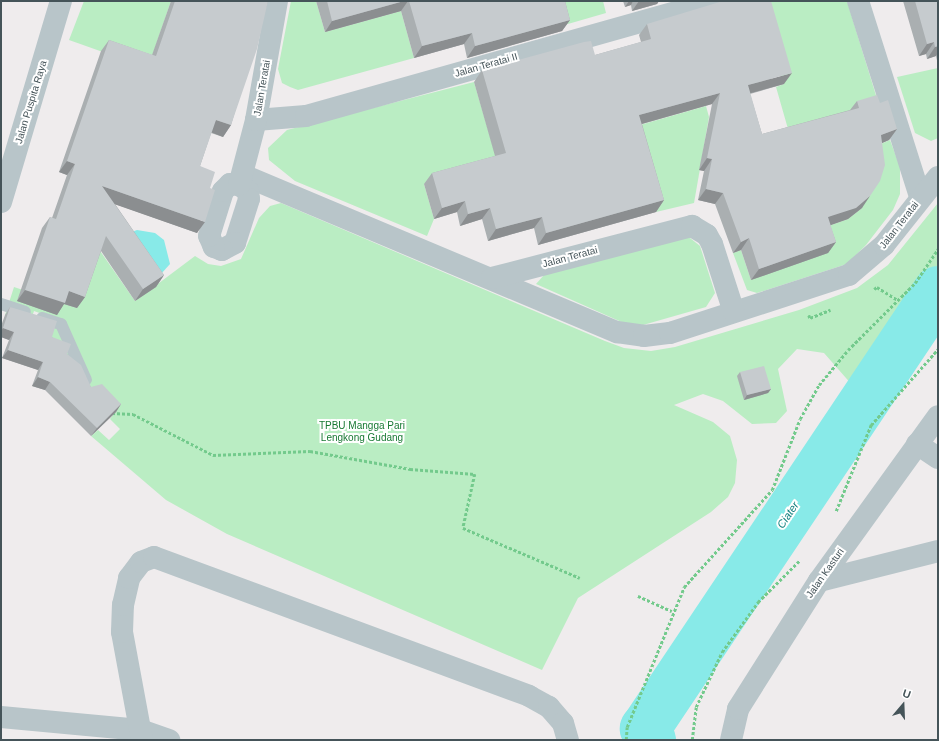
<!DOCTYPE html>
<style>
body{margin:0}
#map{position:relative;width:939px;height:741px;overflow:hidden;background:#efeced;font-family:Helvetica,sans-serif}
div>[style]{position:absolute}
.green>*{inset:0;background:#baedc3}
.water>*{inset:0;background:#88eae8}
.river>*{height:50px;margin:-25px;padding:0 25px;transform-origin:25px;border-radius:25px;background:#88eae8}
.path>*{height:2.5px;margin-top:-1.25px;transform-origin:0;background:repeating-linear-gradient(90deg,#73ca8c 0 3px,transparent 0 5px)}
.lane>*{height:12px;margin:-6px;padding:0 6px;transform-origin:6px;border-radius:6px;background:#b8c5c9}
.street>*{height:22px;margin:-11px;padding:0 11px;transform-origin:11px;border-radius:11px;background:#b8c5c9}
.wall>*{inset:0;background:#aaafb1}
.shaded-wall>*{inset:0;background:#8b8e90}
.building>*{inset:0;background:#c6cbce}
span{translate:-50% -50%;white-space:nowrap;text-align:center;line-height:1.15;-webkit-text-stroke:4px #fff;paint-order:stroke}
.street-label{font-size:10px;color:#455459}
.park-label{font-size:10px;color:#187933}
.water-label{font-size:11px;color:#0f7e7d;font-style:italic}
.frame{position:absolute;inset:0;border:2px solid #455459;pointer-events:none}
.north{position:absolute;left:883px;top:685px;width:40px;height:40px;-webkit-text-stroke:3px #fff;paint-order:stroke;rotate:19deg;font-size:11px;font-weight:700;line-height:16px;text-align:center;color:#455459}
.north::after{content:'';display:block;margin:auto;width:14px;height:18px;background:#455459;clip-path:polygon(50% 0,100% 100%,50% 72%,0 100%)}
</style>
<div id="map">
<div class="green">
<i style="clip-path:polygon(84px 1px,171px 1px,148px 68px,69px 40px)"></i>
<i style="clip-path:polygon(291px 1px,316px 1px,325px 32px,401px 11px,414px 58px,298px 90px,290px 87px,282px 83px,278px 69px)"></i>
<i style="clip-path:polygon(553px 1px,603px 1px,606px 13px,561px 26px)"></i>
<i style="clip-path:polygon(760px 1px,847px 1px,878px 102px,790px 136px,776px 87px,784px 84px)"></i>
<i style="clip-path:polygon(938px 68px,938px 138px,931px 141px,915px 133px,897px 77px)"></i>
<i style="clip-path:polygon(474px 82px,498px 164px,424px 184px,434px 219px,427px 236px,295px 181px,269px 160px,268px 148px,287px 130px)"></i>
<i style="clip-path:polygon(706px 106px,709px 117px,694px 203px,656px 212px,640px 125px)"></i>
<i style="clip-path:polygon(890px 140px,900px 167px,900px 194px,893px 210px,866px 245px,847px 264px,757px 293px,747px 290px,733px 253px,741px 250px,751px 280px,820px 229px,848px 219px,862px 208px,873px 147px)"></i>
<i style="clip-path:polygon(281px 203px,605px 341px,624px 348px,651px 351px,675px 347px,799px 310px,857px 288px,888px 265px,938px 203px,938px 265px,853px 386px,824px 353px,797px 349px,778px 369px,787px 411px,776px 423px,752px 424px,723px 401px,703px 394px,674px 405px,713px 422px,730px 436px,737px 460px,735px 483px,728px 497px,711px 512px,578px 598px,542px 670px,227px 534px,166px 500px,91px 436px,98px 430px,109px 440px,120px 429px,110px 419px,115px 412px,46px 345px,45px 315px,34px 311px,30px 323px,5px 315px,14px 287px,77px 308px,98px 248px,135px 301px,195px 256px,208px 264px,221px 266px,241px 259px,259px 218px,270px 206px)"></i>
<i style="clip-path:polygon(677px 237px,690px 238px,700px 246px,715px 293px,706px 307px,643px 325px,626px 324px,536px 284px,544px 275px)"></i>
</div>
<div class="water">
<i style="clip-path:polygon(137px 230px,155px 233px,164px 240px,170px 264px,161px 274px,132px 232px)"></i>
</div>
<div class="river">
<i style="left:651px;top:740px;width:13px;rotate:-119deg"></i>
<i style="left:645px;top:729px;width:527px;rotate:-56.22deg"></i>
</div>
<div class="path">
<i style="left:874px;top:289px;width:4px;rotate:-34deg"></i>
<i style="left:877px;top:287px;width:25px;rotate:32deg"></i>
<i style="left:809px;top:315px;width:3px;rotate:72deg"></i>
<i style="left:810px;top:318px;width:22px;rotate:-22deg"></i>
<i style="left:112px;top:413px;width:21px;rotate:3deg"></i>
<i style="left:133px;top:414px;width:90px;rotate:27.1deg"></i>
<i style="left:213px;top:455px;width:97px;rotate:-2.4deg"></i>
<i style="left:310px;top:451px;width:102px;rotate:10.2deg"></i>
<i style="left:410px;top:469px;width:65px;rotate:4.4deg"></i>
<i style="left:475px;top:474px;width:55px;rotate:102.5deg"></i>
<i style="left:463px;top:528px;width:127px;rotate:23.1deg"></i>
<i style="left:836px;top:511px;width:93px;rotate:-67.9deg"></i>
<i style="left:871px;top:425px;width:101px;rotate:-48.6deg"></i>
<i style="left:638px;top:596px;width:37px;rotate:24deg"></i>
<i style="left:626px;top:740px;width:13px;rotate:-86deg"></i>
<i style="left:627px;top:727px;width:151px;rotate:-67.8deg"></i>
<i style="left:684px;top:587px;width:131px;rotate:-47.8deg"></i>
<i style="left:772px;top:490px;width:76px;rotate:-68.5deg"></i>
<i style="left:800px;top:419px;width:39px;rotate:-61deg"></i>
<i style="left:819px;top:385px;width:45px;rotate:-50.4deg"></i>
<i style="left:848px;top:350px;width:95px;rotate:-45deg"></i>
<i style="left:915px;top:283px;width:41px;rotate:-55.9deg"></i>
<i style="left:692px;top:740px;width:33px;rotate:-83deg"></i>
<i style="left:696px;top:707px;width:61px;rotate:-64.7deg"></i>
<i style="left:722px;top:652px;width:62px;rotate:-54.2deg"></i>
<i style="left:758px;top:602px;width:59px;rotate:-45deg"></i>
</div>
<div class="lane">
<i style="left:1px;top:304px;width:25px;rotate:18deg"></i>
<i style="left:42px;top:318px;width:20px;rotate:18deg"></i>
<i style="left:61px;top:324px;width:61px;rotate:65.9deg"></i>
</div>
<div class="street">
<i style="left:858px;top:1px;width:206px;rotate:72.4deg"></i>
<i style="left:256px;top:120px;width:50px;rotate:-4.6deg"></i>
<i style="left:306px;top:116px;width:425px;rotate:-15.7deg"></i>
<i style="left:243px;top:175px;width:406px;rotate:22.8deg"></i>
<i style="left:617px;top:332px;width:27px;rotate:8deg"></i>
<i style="left:644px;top:336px;width:26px;rotate:-7deg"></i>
<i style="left:670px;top:333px;width:188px;rotate:-18deg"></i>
<i style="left:849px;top:275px;width:46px;rotate:-40.6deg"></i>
<i style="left:884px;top:245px;width:87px;rotate:-51.5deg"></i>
<i style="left:230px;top:184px;width:9px;rotate:6deg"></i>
<i style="left:239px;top:185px;width:11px;rotate:34deg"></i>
<i style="left:248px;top:191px;width:8px;rotate:83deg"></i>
<i style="left:249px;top:199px;width:46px;rotate:107.7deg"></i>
<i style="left:235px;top:243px;width:15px;rotate:152deg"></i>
<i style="left:222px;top:250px;width:9px;rotate:-159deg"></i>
<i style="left:214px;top:247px;width:12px;rotate:-114deg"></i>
<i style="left:209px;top:236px;width:47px;rotate:-72.7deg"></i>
<i style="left:223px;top:191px;width:10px;rotate:-45deg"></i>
<i style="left:239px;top:185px;width:67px;rotate:-75.3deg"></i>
<i style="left:256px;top:120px;width:121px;rotate:-80deg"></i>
<i style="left:1px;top:202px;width:210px;rotate:-73.4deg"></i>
<i style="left:492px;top:278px;width:207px;rotate:-14.6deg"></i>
<i style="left:692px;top:226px;width:17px;rotate:31deg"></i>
<i style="left:707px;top:235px;width:10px;rotate:61deg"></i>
<i style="left:712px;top:244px;width:71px;rotate:72.1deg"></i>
<i style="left:917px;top:444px;width:25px;rotate:34deg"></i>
<i style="left:819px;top:581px;width:123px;rotate:-14.1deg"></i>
<i style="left:1px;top:717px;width:140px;rotate:5.3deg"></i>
<i style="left:140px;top:730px;width:31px;rotate:19deg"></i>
<i style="left:142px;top:740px;width:110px;rotate:-100.5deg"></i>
<i style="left:122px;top:632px;width:27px;rotate:-88deg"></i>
<i style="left:123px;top:605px;width:28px;rotate:-77deg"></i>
<i style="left:129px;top:578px;width:20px;rotate:-53deg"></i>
<i style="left:141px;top:562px;width:14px;rotate:-21deg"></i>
<i style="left:154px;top:557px;width:400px;rotate:20.3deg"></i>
<i style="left:529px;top:696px;width:23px;rotate:29deg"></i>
<i style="left:549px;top:707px;width:21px;rotate:49deg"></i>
<i style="left:563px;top:723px;width:18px;rotate:74deg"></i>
<i style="left:731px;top:740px;width:32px;rotate:-77deg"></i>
<i style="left:738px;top:709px;width:151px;rotate:-57.7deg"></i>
<i style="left:819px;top:581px;width:203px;rotate:-54.2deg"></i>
</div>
<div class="wall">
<i style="clip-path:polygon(171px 1px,268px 1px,231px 125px,223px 137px,211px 133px,200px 166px,210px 188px,197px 233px,115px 204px,164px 275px,156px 287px,135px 301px,101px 251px,85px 297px,77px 308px,64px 304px,57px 315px,17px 301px,42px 228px,50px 217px,52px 218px,67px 175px,59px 172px,101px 51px,109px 40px,152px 55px)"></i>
<i style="clip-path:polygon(316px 1px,565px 1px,570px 20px,562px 31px,467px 58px,464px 44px,414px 58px,401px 11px,325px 32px)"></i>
<i style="clip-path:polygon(623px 1px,659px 1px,657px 4px,632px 11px,631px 5px,625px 7px)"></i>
<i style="clip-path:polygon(903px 1px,938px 1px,938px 65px,936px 56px,927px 59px,926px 54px,919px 56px)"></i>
<i style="clip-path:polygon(647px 24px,784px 84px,750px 94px,762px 134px,850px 110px,857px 101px,880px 103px,897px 129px,889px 140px,882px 143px,862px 208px,848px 219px,830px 225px,836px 242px,828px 253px,751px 280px,741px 250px,733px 253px,715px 204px,698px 200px,704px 171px,699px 170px,712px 104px,642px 124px,664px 200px,656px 212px,538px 245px,534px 228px,488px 241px,482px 219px,460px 226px,457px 212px,434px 219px,424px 184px,432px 173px,495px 156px,474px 82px,482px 70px,595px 55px,641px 42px,639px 35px)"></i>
<i style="clip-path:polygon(10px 307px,52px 337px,67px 354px,91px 387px,121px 404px,116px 412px,91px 436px,45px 390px,32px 386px,38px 370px,2px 358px,9px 340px,1px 337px,1px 326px,5px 315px)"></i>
<i style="clip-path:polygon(740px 372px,771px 389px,768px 393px,744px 400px,737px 376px)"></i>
</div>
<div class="shaded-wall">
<i style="clip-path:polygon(404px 1px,408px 1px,401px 11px,325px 32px,332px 21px)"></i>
<i style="clip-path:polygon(629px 1px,633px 1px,631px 5px,625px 7px)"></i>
<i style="clip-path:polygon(639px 1px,659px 1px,657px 4px,632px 11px)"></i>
<i style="clip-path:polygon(570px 20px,562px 31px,467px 58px,475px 46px)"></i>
<i style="clip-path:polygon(472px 33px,464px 44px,414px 58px,422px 46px)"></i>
<i style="clip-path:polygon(934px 42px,926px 54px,919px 56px,927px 44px)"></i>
<i style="clip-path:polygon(938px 46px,938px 53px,936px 56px,927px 59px,935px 47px)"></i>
<i style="clip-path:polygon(792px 73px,784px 84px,740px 96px,748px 85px)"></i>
<i style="clip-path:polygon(720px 93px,712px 104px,631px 127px,639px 115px)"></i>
<i style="clip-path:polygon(216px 120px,231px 125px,223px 137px,208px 131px)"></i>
<i style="clip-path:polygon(897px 129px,889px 140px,873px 147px,881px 135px)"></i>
<i style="clip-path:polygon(707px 158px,712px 159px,704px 171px,699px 170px)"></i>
<i style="clip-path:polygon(67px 161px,75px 164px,67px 175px,59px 172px)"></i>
<i style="clip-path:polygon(102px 186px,205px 222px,197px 233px,94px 197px)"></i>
<i style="clip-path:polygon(706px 189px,723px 193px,715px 204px,698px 200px)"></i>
<i style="clip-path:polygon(870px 196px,862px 208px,848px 219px,820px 229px,828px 217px)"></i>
<i style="clip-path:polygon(664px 200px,656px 212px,538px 245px,546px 233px)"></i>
<i style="clip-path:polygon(465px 201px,457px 212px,434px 219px,442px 208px)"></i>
<i style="clip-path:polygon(490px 208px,482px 219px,460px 226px,468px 214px)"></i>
<i style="clip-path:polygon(542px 217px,534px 228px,488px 241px,496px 229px)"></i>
<i style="clip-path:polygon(749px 238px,741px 250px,733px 253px,741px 242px)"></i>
<i style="clip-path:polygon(836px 242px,828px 253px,751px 280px,759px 269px)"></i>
<i style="clip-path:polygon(164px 275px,156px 287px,135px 301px,143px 289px)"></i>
<i style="clip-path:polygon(25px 290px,69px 291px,85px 297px,77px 308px,64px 304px,57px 315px,17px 301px)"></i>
<i style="clip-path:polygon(3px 328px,14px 332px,9px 340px,1px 337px,1px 331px)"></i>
<i style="clip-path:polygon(8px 350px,43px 362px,38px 370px,2px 358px)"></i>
<i style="clip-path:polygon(38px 377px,50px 382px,45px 390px,32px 386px)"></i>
<i style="clip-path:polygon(771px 389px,768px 393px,744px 400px,747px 395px)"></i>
<i style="clip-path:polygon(121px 404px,116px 412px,91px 436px,97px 428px)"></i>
</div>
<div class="building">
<i style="clip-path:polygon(175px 1px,268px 1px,257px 49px,231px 125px,216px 120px,200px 166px,215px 172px,210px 188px,215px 190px,205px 222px,102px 186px,164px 275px,143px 289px,106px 236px,85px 297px,69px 291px,65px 303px,25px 290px,50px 217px,56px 219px,75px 164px,67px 161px,109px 40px,156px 56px)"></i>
<i style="clip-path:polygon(327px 1px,404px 1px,332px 21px)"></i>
<i style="clip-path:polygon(409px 1px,565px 1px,570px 20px,475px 46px,472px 33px,422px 46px)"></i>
<i style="clip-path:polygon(723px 1px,771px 1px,792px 73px,748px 85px,762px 134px,859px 108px,857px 101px,877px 95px,880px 103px,888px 100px,897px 129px,881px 135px,885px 165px,880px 181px,870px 196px,856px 208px,828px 217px,836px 242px,759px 269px,749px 238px,741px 242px,723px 193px,706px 189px,712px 159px,707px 158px,720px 93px,639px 115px,664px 200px,546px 233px,542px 217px,496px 229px,490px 208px,468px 214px,465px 201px,442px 208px,432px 173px,506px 153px,482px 70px,584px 42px,591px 41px,595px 55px,651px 39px,647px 24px)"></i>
<i style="clip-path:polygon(915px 1px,938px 1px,938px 46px,935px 47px,934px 42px,927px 44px)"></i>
<i style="clip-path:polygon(10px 307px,57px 321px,52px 337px,71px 344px,67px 354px,81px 365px,91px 387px,102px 384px,121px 404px,97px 428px,50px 382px,38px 377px,43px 362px,8px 350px,14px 332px,3px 328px)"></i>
<i style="clip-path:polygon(764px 366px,771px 389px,747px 395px,740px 372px)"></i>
</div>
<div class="street-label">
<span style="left:486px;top:65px;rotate:-16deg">Jalan Teratai II</span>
<span style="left:262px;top:88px;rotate:-80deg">Jalan Teratai</span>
<span style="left:31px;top:102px;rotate:-73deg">Jalan Puspita Raya</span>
<span style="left:899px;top:225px;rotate:-52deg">Jalan Teratai</span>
<span style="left:570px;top:257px;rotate:-15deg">Jalan Teratai</span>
<span style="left:825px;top:573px;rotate:-55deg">Jalan Kasturi</span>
</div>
<div class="park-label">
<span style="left:362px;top:431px">TPBU Mangga Pari<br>Lengkong Gudang</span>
</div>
<div class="water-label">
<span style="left:788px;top:515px;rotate:-56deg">Ciater</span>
</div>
<div class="frame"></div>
<div class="north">U</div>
</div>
